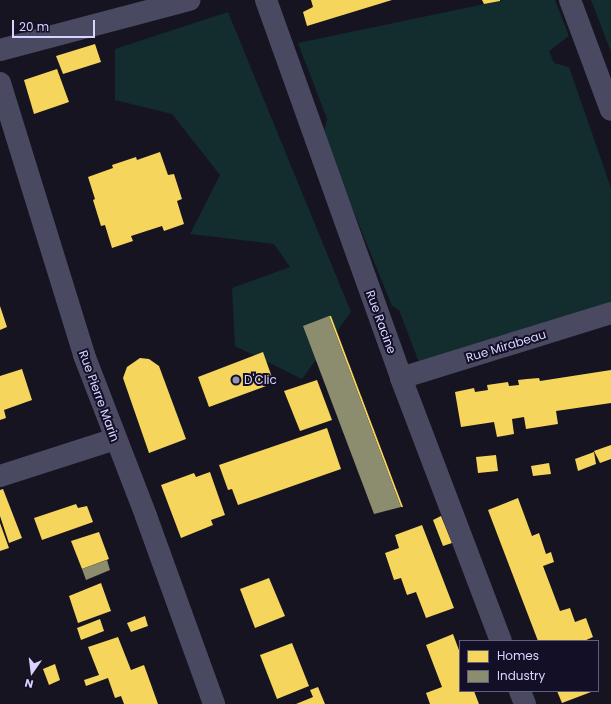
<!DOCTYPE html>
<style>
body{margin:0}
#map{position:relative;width:611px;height:704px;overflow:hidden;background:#161421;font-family:Poppins,sans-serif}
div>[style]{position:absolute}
.green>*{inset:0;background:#132c2d}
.homes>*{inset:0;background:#f6d55c}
.industry>*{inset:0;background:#8c8c6e}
.minor>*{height:22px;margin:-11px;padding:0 11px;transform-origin:11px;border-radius:11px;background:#4a4962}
.tertiary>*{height:22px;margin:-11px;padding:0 11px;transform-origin:11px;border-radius:11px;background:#4a4962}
.dots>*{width:11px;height:11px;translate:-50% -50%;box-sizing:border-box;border:2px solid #130f26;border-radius:50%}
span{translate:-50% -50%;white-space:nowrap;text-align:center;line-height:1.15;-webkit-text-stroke:4px #130f26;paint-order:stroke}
.street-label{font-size:12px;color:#d9d4ff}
.poi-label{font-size:12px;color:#d9d4ff}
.left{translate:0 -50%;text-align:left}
.legend{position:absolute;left:459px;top:640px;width:140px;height:52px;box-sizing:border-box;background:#130f26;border:1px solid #625e7d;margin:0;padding:5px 7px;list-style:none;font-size:12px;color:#d9d4ff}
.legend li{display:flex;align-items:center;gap:8px;height:20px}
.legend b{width:20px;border:1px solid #625e7d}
.north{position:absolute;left:12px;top:652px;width:40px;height:40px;-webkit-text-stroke:3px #130f26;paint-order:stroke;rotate:194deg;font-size:11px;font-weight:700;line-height:16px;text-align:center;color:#d9d4ff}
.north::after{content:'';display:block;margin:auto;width:14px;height:18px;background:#d9d4ff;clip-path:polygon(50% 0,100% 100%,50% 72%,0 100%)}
.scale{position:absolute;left:12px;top:20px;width:83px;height:18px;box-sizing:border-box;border:2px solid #d9d4ff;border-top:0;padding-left:5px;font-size:12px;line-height:14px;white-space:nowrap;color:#d9d4ff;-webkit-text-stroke:3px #130f26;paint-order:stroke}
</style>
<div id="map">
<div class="green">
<i style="clip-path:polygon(504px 0,555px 0,569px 36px,549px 51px,554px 63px,569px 67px,611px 188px,611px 303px,420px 365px,399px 310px,392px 306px,323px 136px,327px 119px,298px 43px)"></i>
<i style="clip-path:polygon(591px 0,611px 0,611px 52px)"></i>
<i style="clip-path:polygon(228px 12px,351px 312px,302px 379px,235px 346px,232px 288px,290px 267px,274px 244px,190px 234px,220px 175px,172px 114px,115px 100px,115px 49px)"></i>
</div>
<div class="homes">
<i style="clip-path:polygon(311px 0,392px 0,307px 26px,303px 12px,313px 7px)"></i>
<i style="clip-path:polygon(482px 0,500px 0,500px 1px,484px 4px)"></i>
<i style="clip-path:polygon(95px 44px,101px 62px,63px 74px,56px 56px)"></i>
<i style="clip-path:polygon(57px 69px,69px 102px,34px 114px,24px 80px)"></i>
<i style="clip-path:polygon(160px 152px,168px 175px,174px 174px,182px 199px,177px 201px,184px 224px,164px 231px,162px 226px,131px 236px,133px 241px,112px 248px,105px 225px,101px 226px,93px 200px,95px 199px,88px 177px,113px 168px,112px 165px,136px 157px,137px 160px)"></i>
<i style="clip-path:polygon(0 306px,7px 327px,0 330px)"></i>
<i style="clip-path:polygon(329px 316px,331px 316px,403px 507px,401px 507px)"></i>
<i style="clip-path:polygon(263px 352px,274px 383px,209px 407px,198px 377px)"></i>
<i style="clip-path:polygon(140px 358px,149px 359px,159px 366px,186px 439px,149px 453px,123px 378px,127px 367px)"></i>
<i style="clip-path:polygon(22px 369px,32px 400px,4px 410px,6px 418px,0 420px,0 376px)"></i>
<i style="clip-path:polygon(611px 370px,611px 403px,556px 411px,558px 424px,526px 429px,524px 417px,512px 419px,514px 434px,497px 437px,494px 422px,461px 427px,455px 392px,474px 388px,475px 392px,488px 390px,487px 385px,508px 382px,509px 386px,519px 385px,518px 380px,527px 379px,539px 378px,540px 381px)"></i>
<i style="clip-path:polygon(317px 380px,332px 420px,300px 431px,284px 391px)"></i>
<i style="clip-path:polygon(327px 428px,341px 469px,238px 505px,232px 489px,228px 490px,219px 465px)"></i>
<i style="clip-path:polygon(611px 445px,611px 459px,600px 463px,594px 451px)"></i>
<i style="clip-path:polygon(594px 452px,596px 464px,578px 471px,575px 459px)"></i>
<i style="clip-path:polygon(496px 455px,498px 471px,478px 473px,476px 457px)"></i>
<i style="clip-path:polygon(549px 463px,551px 474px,533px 476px,531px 466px)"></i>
<i style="clip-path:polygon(210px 472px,225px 515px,211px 520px,213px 525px,181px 538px,161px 485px,194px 473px,196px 477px)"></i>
<i style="clip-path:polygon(3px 489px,22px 538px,9px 543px,0 516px,0 490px)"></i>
<i style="clip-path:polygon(518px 498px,532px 536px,539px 533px,546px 554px,551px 552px,554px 562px,543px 566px,560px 611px,570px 608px,575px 622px,586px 618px,593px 637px,584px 641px,538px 641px,488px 510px)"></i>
<i style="clip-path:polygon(76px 504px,78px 508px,87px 506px,93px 522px,42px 540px,34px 518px)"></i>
<i style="clip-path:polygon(441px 516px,452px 543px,443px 546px,433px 520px)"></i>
<i style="clip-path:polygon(0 523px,9px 548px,0 551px)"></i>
<i style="clip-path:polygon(422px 525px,454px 608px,426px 618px,416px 592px,407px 595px,401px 578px,394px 580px,385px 553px,399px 548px,395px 535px)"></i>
<i style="clip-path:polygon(99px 532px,109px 559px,82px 569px,71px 541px)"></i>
<i style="clip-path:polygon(269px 578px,285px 616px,255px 628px,240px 589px)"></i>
<i style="clip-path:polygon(101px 583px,111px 611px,78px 623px,69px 596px)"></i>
<i style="clip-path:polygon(145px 616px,148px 626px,131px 632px,127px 623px)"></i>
<i style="clip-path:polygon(100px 619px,104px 631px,81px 640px,77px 628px)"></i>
<i style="clip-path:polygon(453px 634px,460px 653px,460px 691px,474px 691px,479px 704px,430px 704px,426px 693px,442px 687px,426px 645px)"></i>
<i style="clip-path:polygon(118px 637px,131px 670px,144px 665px,158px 704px,124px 704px,121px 696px,115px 698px,108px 678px,86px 686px,84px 680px,99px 675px,88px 647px)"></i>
<i style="clip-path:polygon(292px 643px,309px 686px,277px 699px,260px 655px)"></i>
<i style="clip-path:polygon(55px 664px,60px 680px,49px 685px,43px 669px)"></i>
<i style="clip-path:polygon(318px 687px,325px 704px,296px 704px,313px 697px,310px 690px)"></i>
<i style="clip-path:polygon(557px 691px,591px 691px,591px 692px,562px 703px)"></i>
</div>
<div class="industry">
<i style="clip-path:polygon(329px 316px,401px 507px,374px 514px,303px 326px)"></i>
<i style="clip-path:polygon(107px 560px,110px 570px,86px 580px,82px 569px)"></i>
</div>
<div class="minor">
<i style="left:266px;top:0;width:401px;rotate:70.3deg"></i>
<i style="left:401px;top:378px;width:281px;rotate:69.2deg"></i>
<i style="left:570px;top:0;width:117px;rotate:69.6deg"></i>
<i style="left:0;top:50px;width:196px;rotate:-14.8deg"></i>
<i style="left:401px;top:378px;width:220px;rotate:-17.2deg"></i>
<i style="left:0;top:476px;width:121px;rotate:-17.8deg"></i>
<i style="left:520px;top:691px;width:14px;rotate:69deg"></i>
</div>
<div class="tertiary">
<i style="left:0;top:83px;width:285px;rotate:72.8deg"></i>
<i style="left:84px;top:355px;width:173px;rotate:68.9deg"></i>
<i style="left:146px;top:516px;width:200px;rotate:70.1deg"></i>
</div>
<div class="dots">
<i style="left:236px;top:380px;background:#9591b1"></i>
</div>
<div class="street-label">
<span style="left:381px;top:322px;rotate:70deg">Rue Racine</span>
<span style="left:506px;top:346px;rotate:-17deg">Rue Mirabeau</span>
<span style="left:99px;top:396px;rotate:70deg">Rue Pierre Marin</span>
</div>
<div class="poi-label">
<span class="left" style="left:244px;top:380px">D'Clic</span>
</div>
<ul class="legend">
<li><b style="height:11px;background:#f6d55c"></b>Homes</li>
<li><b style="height:11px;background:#8c8c6e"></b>Industry</li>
</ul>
<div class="north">N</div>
<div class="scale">20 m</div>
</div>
